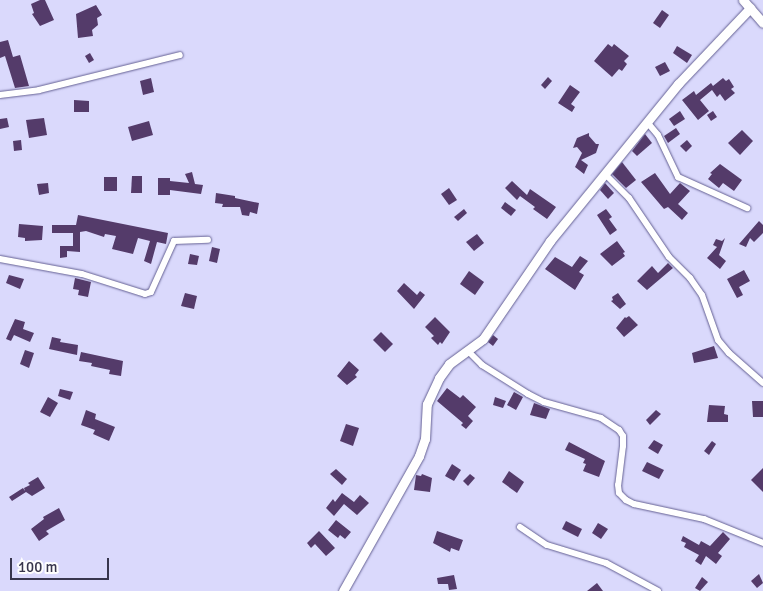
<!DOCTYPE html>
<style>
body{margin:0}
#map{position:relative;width:763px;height:591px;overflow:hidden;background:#dad9fc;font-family:Signika,sans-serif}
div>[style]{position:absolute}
.building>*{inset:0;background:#543b6a}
.roads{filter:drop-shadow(0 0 1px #646093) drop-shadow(0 0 1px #646093)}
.street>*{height:6px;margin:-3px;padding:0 3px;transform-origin:3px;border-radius:3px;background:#fff}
.secondary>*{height:9px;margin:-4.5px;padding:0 4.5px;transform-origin:4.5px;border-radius:4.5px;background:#fff}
span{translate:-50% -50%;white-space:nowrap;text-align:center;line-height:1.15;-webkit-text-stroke:5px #fefefe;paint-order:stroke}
.scale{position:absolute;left:10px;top:558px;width:99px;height:22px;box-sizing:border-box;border:2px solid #38364d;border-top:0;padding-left:6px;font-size:15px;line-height:18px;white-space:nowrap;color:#38364d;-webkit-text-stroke:4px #fefefe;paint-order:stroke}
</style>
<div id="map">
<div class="building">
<i style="clip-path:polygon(40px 0,45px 0,54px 20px,40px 26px,32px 14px,34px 13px,31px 4px)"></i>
<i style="clip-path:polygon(96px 5px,102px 15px,97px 18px,98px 25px,92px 30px,93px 36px,78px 38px,76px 14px)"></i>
<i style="clip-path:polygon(662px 10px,669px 15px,660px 28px,653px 23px)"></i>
<i style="clip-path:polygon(8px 40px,13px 57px,20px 55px,29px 86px,15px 88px,5px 56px,0 58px,0 42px)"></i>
<i style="clip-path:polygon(608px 44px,612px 47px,614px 44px,629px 56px,624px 61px,627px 64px,622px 71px,619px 69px,612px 77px,594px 61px)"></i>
<i style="clip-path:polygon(677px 46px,692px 55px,687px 63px,673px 53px)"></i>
<i style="clip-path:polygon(90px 53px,94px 60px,89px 63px,85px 56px)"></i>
<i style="clip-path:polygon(665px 62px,670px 71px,660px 76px,655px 67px)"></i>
<i style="clip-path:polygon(548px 77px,552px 81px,545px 89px,541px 85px)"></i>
<i style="clip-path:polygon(151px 78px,154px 92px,143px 95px,140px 81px)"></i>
<i style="clip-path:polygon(723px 78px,726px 81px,729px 79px,734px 87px,731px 89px,735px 93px,725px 101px,720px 94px,717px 97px,712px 90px,700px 100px,709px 111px,698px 120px,682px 100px,694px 91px,696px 95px,711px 83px,713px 86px)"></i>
<i style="clip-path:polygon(570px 85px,580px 92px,571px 104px,575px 107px,572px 112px,558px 103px)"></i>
<i style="clip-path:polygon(74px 100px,89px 101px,89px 112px,74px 112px)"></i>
<i style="clip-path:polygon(680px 111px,685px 119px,674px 126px,669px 119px)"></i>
<i style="clip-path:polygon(713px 111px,717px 117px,711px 121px,707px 115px)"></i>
<i style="clip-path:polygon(7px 118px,9px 127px,0 129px,0 119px)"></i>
<i style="clip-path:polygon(44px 118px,47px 135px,29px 138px,26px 120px)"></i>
<i style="clip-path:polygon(149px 121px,153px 135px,132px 141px,128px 127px)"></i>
<i style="clip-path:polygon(676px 128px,680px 134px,668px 143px,664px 136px)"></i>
<i style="clip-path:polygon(742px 130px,753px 141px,740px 155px,728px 143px)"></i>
<i style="clip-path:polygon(589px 133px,589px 136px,596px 144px,599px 144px,596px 153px,581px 160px,588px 165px,584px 174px,575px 167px,582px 153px,577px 147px,573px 148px,577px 138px)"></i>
<i style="clip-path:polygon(645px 134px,652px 143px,637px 156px,632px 151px)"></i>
<i style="clip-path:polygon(21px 140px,22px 150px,14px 151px,13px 141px)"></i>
<i style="clip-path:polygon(687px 140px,692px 146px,686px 152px,680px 146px)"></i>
<i style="clip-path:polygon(622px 162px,636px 180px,626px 188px,612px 174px)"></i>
<i style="clip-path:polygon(720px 164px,742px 180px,734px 191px,723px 183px,719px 188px,708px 179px,712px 174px,710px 173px)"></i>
<i style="clip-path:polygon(192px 172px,195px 184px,203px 185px,201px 194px,170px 190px,170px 195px,158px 195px,158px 178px,170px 178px,170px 181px,189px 183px,185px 174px)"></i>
<i style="clip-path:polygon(655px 173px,670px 194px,680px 183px,690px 191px,678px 204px,688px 213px,682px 220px,668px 207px,664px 209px,641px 182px)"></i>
<i style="clip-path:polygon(132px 176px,142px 176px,142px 193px,131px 193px)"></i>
<i style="clip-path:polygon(104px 177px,117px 177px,117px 191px,104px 191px)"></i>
<i style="clip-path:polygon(512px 181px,527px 195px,530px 189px,556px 207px,547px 219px,533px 209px,535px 207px,520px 196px,517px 200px,505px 188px)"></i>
<i style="clip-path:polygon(48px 183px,49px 193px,39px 195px,37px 184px)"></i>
<i style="clip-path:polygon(605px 183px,614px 193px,608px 199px,600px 190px)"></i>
<i style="clip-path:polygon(449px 188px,457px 200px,449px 205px,441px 194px)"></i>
<i style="clip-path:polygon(216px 193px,235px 196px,235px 198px,259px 203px,257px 214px,250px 212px,249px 216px,242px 215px,240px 207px,222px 207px,223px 204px,215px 203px)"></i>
<i style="clip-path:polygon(505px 202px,516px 210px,511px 216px,501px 208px)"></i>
<i style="clip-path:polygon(464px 209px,467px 213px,458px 221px,454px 217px)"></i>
<i style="clip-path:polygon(606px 209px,612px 217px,609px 219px,617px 230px,610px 235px,597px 215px)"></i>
<i style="clip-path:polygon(78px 215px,168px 233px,166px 244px,157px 242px,151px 264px,144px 261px,150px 241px,138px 238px,133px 254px,112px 249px,116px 236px,105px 234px,104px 237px,86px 231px,80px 232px,80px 252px,67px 251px,67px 257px,60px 258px,60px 246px,73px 246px,73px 233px,52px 233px,52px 225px,76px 225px)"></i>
<i style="clip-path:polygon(759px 221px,763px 225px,763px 233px,754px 242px,750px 238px,746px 247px,739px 244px)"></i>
<i style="clip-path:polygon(19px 224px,43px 226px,42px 240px,25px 241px,25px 238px,18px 237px)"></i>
<i style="clip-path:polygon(477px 234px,484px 243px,474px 251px,466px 242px)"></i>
<i style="clip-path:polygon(725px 238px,719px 255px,726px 261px,720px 269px,707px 258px,717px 247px,713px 245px,716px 239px,722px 241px)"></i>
<i style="clip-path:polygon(617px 241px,625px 252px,623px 253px,625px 256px,612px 266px,600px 254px)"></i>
<i style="clip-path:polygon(212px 247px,220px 249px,217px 263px,209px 261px)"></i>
<i style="clip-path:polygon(190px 254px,199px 256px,197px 265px,188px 264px)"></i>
<i style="clip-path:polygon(580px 256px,588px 261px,579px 272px,584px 275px,575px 290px,545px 269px,555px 257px,572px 267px)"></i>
<i style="clip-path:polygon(668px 263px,673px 268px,647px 290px,637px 281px,652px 266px,658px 273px)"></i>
<i style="clip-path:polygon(744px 270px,750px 281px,739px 287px,743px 295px,737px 298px,727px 279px)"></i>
<i style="clip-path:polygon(469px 271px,484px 282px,475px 295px,460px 284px)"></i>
<i style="clip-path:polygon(9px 275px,24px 279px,20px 289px,6px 283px)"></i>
<i style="clip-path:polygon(75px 278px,91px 282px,88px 297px,78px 295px,79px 290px,73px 289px)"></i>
<i style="clip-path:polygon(404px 283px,417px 295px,420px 291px,425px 295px,414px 309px,397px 291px)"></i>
<i style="clip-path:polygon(185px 293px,197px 296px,194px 309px,181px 306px)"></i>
<i style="clip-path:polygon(618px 293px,626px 304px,620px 309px,611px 301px,613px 300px,612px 297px)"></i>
<i style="clip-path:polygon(629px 316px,638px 325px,624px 337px,616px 328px,625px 317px,626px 318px)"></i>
<i style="clip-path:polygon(435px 317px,450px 332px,442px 344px,440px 342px,438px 345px,431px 338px,434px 336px,425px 327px)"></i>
<i style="clip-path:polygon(15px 319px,25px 322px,23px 329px,34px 333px,30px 342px,14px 335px,11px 341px,6px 339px)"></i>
<i style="clip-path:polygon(381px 332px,393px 344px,385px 352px,373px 340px)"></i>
<i style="clip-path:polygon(493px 335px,498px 339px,493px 346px,488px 342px)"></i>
<i style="clip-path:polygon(52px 337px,61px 339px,60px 342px,78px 345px,77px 355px,49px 349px)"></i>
<i style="clip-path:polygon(714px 346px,718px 358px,694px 363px,692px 353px)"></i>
<i style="clip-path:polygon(25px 350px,34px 353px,29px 368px,20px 364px)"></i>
<i style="clip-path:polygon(81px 352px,123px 361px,121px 376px,109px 374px,110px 370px,91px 366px,92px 363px,79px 361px)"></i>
<i style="clip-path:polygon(349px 361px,359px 370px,355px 375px,357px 377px,347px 385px,337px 376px)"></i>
<i style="clip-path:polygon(447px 388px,460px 398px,463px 395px,476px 407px,468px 416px,473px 421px,466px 429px,461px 425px,463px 423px,437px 401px)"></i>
<i style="clip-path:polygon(60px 389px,73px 392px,70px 400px,58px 396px)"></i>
<i style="clip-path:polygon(514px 392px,523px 397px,516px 410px,507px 405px)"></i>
<i style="clip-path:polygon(48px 397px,58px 403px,50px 417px,40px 412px)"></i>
<i style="clip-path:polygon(495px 397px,506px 401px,503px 408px,493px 405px)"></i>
<i style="clip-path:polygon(752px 401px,763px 401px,763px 417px,753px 417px)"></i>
<i style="clip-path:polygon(534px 403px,550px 409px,546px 419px,530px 415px)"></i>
<i style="clip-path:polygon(709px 405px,725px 406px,724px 414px,728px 415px,728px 422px,707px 422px)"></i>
<i style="clip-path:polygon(86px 410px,96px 414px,95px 419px,115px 427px,109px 441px,93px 434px,95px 430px,81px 425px)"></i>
<i style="clip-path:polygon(656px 410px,661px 414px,650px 425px,646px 420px)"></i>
<i style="clip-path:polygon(346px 424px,359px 428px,353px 446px,340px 441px)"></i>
<i style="clip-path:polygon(654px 440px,663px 445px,658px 454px,648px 448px)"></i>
<i style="clip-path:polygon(712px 441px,716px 444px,709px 455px,704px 451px)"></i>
<i style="clip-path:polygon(569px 442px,605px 461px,599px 477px,583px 471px,586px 464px,583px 463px,585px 459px,565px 450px)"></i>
<i style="clip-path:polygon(647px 462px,664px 470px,659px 479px,642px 471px)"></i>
<i style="clip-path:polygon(452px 464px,461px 470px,454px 481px,445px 476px)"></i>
<i style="clip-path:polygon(763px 468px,763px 492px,751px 480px)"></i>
<i style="clip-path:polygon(336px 469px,347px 479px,342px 485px,330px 474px)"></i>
<i style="clip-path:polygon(509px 471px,524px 482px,517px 493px,502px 482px)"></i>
<i style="clip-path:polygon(422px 474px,432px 478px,430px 492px,414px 490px,416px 475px,421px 476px)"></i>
<i style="clip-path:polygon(470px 474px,475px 478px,468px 486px,463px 481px)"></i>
<i style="clip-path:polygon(38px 477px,45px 488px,32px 496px,26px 492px,12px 501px,9px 497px,23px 488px,25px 491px,24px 488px,30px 485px,28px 483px)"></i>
<i style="clip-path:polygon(342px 493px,354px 502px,360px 495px,369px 503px,357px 515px,344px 504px,334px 516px,326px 508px,333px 499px,335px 502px)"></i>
<i style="clip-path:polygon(59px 508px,65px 520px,46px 531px,49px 534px,39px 541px,31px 529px,44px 519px,43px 517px)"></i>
<i style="clip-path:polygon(336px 520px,351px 532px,345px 539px,340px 535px,338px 538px,328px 530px)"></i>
<i style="clip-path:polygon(566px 521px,582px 529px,578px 537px,562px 529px)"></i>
<i style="clip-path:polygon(598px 523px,608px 529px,601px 539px,592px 533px)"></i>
<i style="clip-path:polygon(319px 531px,335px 548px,326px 556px,315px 544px,311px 548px,307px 543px)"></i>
<i style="clip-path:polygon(437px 531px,463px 540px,459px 551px,451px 548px,450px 552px,433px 543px)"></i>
<i style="clip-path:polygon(723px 532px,730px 539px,718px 553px,722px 556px,716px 564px,706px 556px,701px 565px,695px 561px,699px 555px,684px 547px,686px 543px,681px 541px,683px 536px,699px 545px,701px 541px,710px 546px)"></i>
<i style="clip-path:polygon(759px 574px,763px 583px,757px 588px,751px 581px)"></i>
<i style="clip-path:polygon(454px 575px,457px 589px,449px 590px,448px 584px,438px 584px,437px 578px)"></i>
<i style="clip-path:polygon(702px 577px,708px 582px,700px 591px,695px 588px)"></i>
<i style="clip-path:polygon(597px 583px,603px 591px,587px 591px)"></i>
</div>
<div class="roads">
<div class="street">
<i style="left:0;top:95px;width:39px;rotate:-7deg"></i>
<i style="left:39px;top:90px;width:145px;rotate:-13.9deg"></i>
<i style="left:647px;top:122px;width:17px;rotate:50deg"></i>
<i style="left:658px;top:135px;width:47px;rotate:64.5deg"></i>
<i style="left:678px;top:177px;width:76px;rotate:24.2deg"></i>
<i style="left:605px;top:174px;width:34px;rotate:45deg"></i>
<i style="left:629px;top:198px;width:71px;rotate:55.9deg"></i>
<i style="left:669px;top:257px;width:30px;rotate:45deg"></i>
<i style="left:690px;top:278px;width:21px;rotate:55deg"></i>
<i style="left:702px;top:295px;width:48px;rotate:70.4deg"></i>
<i style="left:718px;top:340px;width:17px;rotate:50deg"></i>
<i style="left:729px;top:353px;width:45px;rotate:41.4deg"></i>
<i style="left:0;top:259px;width:83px;rotate:10.4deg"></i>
<i style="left:82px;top:274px;width:66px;rotate:17.6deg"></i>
<i style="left:145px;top:294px;width:6px;rotate:-18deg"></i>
<i style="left:151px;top:292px;width:56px;rotate:-65.7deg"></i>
<i style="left:174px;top:241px;width:34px;rotate:-2deg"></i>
<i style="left:468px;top:351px;width:20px;rotate:45deg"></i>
<i style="left:482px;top:365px;width:54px;rotate:32.2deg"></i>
<i style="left:528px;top:394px;width:18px;rotate:27deg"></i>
<i style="left:544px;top:402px;width:59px;rotate:15.7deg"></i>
<i style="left:601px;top:418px;width:22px;rotate:34deg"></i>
<i style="left:619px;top:430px;width:7px;rotate:56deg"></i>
<i style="left:623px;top:436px;width:10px;rotate:90deg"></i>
<i style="left:623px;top:446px;width:39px;rotate:97deg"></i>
<i style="left:618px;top:485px;width:8px;rotate:83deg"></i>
<i style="left:619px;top:493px;width:10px;rotate:45deg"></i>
<i style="left:626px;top:500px;width:9px;rotate:27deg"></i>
<i style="left:634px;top:504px;width:72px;rotate:12.1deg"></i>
<i style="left:704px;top:519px;width:64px;rotate:22.1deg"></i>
<i style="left:520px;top:527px;width:32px;rotate:34deg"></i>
<i style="left:547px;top:545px;width:62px;rotate:17deg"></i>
<i style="left:606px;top:563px;width:59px;rotate:28.3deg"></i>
</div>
<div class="secondary">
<i style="left:743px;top:0;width:30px;rotate:49deg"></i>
<i style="left:343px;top:591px;width:155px;rotate:-60.6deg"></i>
<i style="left:419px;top:456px;width:18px;rotate:-71deg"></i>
<i style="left:425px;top:439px;width:35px;rotate:-87deg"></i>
<i style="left:427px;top:404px;width:29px;rotate:-65deg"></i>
<i style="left:439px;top:378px;width:17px;rotate:-54deg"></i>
<i style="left:449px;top:364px;width:42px;rotate:-36.3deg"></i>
<i style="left:483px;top:339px;width:119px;rotate:-55.6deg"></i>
<i style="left:550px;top:241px;width:203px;rotate:-50.8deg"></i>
<i style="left:678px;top:84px;width:105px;rotate:-46.5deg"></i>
</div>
</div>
<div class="scale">100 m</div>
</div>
